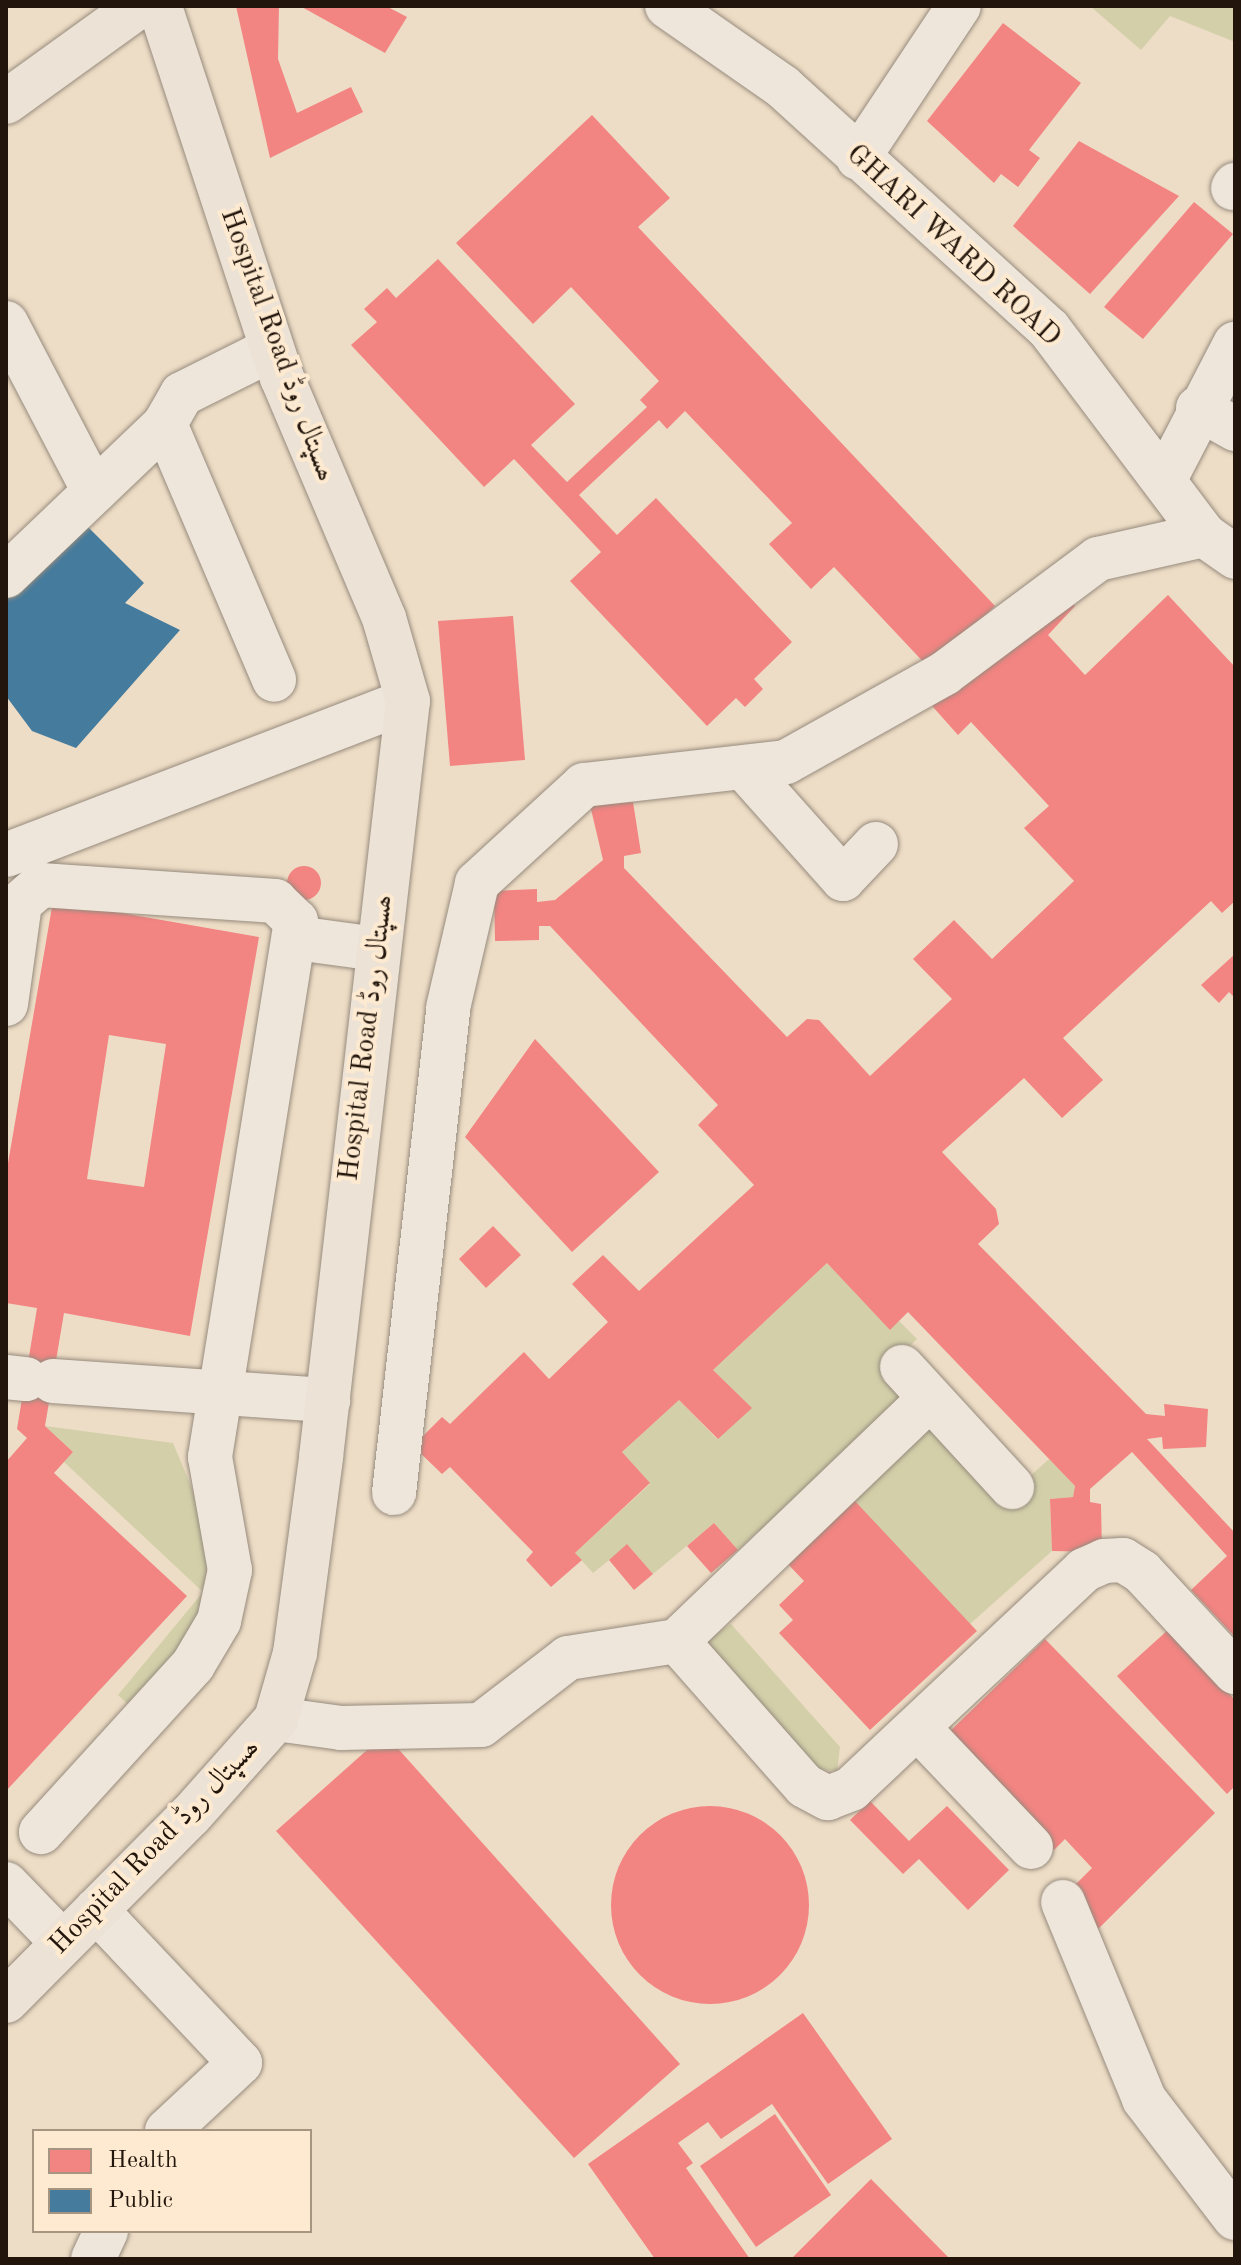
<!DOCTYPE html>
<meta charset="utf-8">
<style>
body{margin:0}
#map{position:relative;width:1241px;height:2265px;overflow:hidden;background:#eeddc6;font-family:"Old Standard TT",Amiri,serif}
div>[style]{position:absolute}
.green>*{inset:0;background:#d2cfa9}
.health>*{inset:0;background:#f28482}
.round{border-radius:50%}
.public>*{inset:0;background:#457b9d}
.roads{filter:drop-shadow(0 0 2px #968b7d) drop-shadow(0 0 2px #968b7d)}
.minor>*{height:44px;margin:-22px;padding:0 22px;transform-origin:22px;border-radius:22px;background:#efe6db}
.major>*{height:44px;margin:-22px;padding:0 22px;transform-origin:22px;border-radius:22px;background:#ece2d5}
span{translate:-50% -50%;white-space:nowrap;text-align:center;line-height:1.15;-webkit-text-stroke:8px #feead0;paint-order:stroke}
.street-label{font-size:28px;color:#22150b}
.frame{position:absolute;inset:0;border:8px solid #22150b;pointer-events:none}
.legend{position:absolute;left:32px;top:2129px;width:280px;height:104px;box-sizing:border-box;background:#feead0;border:2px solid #a69581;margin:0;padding:10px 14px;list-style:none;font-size:24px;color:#22150b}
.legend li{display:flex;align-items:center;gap:16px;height:40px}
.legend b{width:40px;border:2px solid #a69581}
</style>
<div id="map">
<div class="green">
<i style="clip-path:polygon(1090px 6px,1235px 6px,1235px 42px,1170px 16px,1141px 50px)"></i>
<i style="clip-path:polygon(827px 1263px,890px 1329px,899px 1321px,917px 1339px,886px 1369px,1008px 1496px,1049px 1459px,1075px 1486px,1073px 1497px,1050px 1499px,1052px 1551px,970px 1624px,786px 1562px,758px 1531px,738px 1550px,714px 1523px,653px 1574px,628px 1545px,593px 1573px,575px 1553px,650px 1484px,622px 1452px,679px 1400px,717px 1439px,751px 1408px,713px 1370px)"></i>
<i style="clip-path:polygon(45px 1426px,173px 1443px,211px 1534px,214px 1603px,135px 1711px,118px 1695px,203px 1592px,64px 1462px,73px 1452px)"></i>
<i style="clip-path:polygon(731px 1624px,840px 1747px,837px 1771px,820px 1770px,708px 1647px,708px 1639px)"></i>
</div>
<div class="health">
<i style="clip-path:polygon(236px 6px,279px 6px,278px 59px,297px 113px,351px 87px,363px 112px,270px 158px)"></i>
<i style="clip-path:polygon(300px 6px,386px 6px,407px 17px,385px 53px)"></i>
<i style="clip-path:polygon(1003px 23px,1081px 83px,1029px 150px,1040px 158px,1018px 187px,1001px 174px,994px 183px,927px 121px)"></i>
<i style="clip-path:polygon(592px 115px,670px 198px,638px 227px,995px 606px,929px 668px,834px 567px,811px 589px,769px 544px,792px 523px,685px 411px,667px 429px,659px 420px,579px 495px,617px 535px,656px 498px,792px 642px,754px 679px,763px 689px,745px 707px,736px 698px,707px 726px,570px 581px,601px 552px,514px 459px,484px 487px,351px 345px,377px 322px,364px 309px,387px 288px,396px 298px,438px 259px,575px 404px,531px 445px,567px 482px,647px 407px,640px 400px,659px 381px,571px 287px,533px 324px,456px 243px)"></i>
<i style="clip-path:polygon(1079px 141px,1179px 196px,1090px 294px,1013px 226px)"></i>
<i style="clip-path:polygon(1194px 202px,1233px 234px,1143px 339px,1104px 307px)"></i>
<i style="clip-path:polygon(1061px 589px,1075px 606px,1048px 635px,1085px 675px,1168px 595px,1235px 667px,1235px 901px,1222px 913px,1211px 901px,1063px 1038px,1103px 1080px,1062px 1118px,1024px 1078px,942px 1152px,996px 1209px,999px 1224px,978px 1244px,1146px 1414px,1165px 1416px,1164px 1404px,1208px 1409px,1206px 1447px,1163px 1449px,1162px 1437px,1147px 1439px,1235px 1533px,1235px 1637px,1191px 1590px,1227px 1556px,1132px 1452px,1090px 1489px,1090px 1502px,1101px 1504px,1102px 1552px,1052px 1551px,1050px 1499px,1073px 1497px,1075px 1486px,908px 1312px,890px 1330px,827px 1263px,713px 1370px,752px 1408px,718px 1439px,679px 1400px,622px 1452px,650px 1483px,575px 1553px,582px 1560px,551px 1587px,526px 1560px,533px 1552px,450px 1467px,442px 1474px,413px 1446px,442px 1417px,450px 1424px,524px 1352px,549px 1379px,608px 1322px,572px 1284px,603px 1255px,639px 1291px,754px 1185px,698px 1125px,718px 1105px,550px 926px,539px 926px,539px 940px,495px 941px,494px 891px,537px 889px,537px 902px,555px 900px,603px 860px,590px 805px,633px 802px,641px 853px,624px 856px,624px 868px,787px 1037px,807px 1019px,819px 1020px,870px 1076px,952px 999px,913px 959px,954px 920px,992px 959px,1074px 881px,1024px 828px,1049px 806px,971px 722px,958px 735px,925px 698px)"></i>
<i style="clip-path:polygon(513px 616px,525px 760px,450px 766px,438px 621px)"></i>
<i class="round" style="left:287px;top:866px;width:34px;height:34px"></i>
<i style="clip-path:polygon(evenodd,53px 901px,259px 937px,190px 1336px,64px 1313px,45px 1426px,73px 1452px,54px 1473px,187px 1596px,6px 1791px,6px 1462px,27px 1438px,17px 1429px,37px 1308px,6px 1303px,6px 1175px,53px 901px,109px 1035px,166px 1044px,144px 1187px,87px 1179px,109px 1035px)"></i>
<i style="clip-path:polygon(1235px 954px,1235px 998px,1229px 992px,1219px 1003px,1201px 985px)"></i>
<i style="clip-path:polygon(535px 1039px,659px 1172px,572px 1252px,465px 1137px)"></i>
<i style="clip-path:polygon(493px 1226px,521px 1255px,486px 1288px,459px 1259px)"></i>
<i style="clip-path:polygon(853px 1499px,977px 1631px,870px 1730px,779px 1633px,793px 1620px,779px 1605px,804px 1581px,786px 1562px)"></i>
<i style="clip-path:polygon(714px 1523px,738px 1550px,711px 1573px,687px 1546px)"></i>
<i style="clip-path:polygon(627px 1544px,653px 1574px,634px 1590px,609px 1560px)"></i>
<i style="clip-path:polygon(1169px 1629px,1235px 1700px,1235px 1786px,1227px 1794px,1117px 1676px)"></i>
<i style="clip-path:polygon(1045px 1639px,1215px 1813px,1089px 1938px,1071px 1889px,1092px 1868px,1065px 1839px,1054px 1850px,944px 1737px)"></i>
<i style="clip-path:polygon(385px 1734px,680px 2064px,574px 2158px,276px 1831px)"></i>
<i style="clip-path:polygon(870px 1801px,909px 1841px,947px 1806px,1009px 1870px,968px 1910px,919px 1859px,903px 1874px,850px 1820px)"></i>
<i class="round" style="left:611px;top:1806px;width:198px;height:198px"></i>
<i style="clip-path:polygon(803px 2013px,892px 2139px,828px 2184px,772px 2104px,721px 2139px,708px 2122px,678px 2143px,693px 2163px,686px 2168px,750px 2259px,655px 2259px,588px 2164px)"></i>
<i style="clip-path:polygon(775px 2114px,831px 2195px,756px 2247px,700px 2166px)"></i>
<i style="clip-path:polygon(871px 2179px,950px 2259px,791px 2259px)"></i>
</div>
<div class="public">
<i style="clip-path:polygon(87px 526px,144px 583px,125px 603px,180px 630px,76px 748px,32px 731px,6px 696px,6px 589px)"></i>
</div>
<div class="roads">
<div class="minor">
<i style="left:667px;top:6px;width:141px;rotate:34.9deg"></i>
<i style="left:783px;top:87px;width:360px;rotate:42.3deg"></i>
<i style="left:1049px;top:329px;width:258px;rotate:53deg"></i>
<i style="left:1204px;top:535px;width:38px;rotate:35deg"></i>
<i style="left:858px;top:158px;width:182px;rotate:-56.4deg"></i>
<i style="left:1233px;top:188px;width:4px;rotate:-56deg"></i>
<i style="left:6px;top:323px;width:190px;rotate:62.4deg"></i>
<i style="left:272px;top:349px;width:101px;rotate:153.4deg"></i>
<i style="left:182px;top:394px;width:34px;rotate:120deg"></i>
<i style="left:165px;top:424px;width:278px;rotate:66.9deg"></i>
<i style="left:1198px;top:408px;width:43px;rotate:29.6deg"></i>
<i style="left:1166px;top:477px;width:150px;rotate:-62.6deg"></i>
<i style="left:6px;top:576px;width:220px;rotate:-43.7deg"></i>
<i style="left:746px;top:770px;width:146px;rotate:48.3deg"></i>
<i style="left:843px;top:879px;width:48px;rotate:-46.7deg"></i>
<i style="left:6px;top:855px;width:430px;rotate:-21deg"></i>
<i style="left:296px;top:938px;width:82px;rotate:7.7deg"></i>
<i style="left:6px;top:1004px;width:102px;rotate:-82.1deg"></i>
<i style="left:20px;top:903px;width:28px;rotate:-41deg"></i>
<i style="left:41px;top:885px;width:235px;rotate:3.9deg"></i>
<i style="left:275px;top:901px;width:29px;rotate:44deg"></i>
<i style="left:296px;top:921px;width:543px;rotate:99.12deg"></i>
<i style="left:210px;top:1457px;width:115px;rotate:80deg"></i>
<i style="left:230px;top:1570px;width:52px;rotate:102.2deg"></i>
<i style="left:219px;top:1621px;width:51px;rotate:120.6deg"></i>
<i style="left:193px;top:1665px;width:226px;rotate:132.3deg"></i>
<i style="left:902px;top:1367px;width:163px;rotate:47.5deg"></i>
<i style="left:6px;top:1377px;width:20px;rotate:6deg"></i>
<i style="left:53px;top:1381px;width:276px;rotate:4deg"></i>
<i style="left:394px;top:1493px;width:488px;rotate:-83.6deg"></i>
<i style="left:448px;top:1008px;width:128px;rotate:-76.9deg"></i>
<i style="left:477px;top:883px;width:145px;rotate:-42.5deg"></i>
<i style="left:584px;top:785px;width:203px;rotate:-6.5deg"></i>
<i style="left:786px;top:762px;width:182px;rotate:-29.2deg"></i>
<i style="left:945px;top:673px;width:191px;rotate:-36.7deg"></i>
<i style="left:1098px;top:559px;width:109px;rotate:-12.8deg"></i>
<i style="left:677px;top:1641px;width:193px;rotate:48.6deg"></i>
<i style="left:805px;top:1786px;width:26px;rotate:28deg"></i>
<i style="left:828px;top:1798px;width:25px;rotate:-21deg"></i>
<i style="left:851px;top:1789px;width:320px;rotate:-43.2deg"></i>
<i style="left:1084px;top:1570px;width:22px;rotate:-24deg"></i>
<i style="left:1104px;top:1561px;width:19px;rotate:-3deg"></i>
<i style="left:1123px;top:1560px;width:22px;rotate:32deg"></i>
<i style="left:1142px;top:1572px;width:137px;rotate:47.1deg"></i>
<i style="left:276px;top:1719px;width:66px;rotate:7.9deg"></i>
<i style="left:341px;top:1728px;width:140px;rotate:-1.2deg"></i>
<i style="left:481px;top:1725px;width:110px;rotate:-37.6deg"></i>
<i style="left:568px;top:1658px;width:110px;rotate:-8.9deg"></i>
<i style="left:677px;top:1641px;width:349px;rotate:-43.8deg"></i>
<i style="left:918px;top:1728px;width:164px;rotate:46.5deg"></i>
<i style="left:6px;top:1884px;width:82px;rotate:46deg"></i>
<i style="left:1063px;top:1902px;width:213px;rotate:67.6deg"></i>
<i style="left:1144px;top:2099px;width:150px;rotate:52.6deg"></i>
<i style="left:96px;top:1910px;width:210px;rotate:46.7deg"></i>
<i style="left:240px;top:2063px;width:100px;rotate:137deg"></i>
<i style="left:93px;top:2259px;width:31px;rotate:-65deg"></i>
</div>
<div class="major">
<i style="left:6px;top:102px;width:164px;rotate:-35.8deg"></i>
<i style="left:6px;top:2001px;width:261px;rotate:-45.2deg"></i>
<i style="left:190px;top:1816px;width:130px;rotate:-48.4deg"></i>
<i style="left:276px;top:1719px;width:69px;rotate:-73.9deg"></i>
<i style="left:295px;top:1653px;width:198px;rotate:-82.4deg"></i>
<i style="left:321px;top:1457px;width:761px;rotate:-83.44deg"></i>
<i style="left:408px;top:701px;width:86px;rotate:-106.1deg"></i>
<i style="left:384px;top:618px;width:261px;rotate:-113deg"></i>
<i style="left:282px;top:378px;width:391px;rotate:-108.2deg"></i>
</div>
</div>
<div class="street-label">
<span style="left:953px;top:246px;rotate:43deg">GHARI WARD ROAD</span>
<span style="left:277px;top:345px;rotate:70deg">Hospital Road ھسپتال روڈ</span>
<span style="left:367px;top:1038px;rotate:-83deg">Hospital Road ھسپتال روڈ</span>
<span style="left:155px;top:1847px;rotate:-46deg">Hospital Road ھسپتال روڈ</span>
</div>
<div class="frame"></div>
<ul class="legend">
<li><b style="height:22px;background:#f28482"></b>Health</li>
<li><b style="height:22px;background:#457b9d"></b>Public</li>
</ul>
</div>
